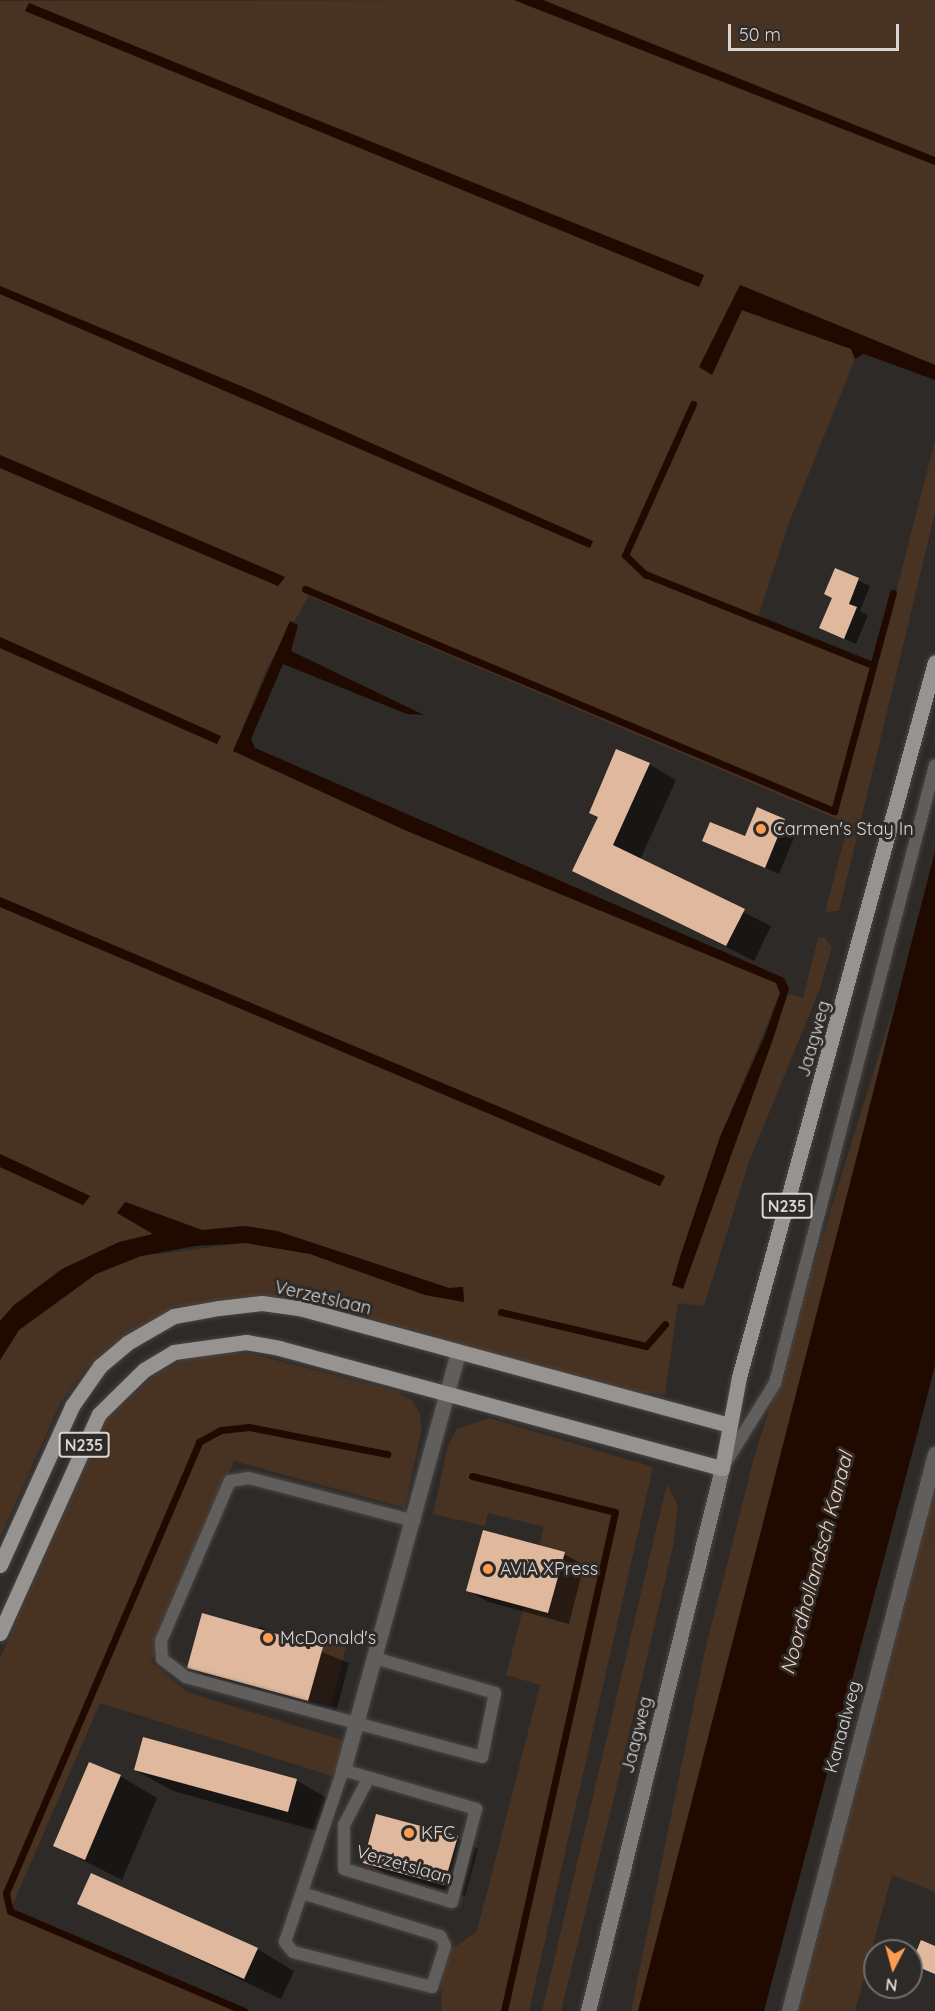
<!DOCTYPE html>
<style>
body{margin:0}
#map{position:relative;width:935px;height:2011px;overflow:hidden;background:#2d2a28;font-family:Quicksand,sans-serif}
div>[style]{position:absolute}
.green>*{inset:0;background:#483222}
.water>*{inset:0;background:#200a00}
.shadow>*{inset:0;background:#0007}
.stream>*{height:7px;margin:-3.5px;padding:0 3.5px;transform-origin:3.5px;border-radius:3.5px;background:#200a00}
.building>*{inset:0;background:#e0b89d}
.roads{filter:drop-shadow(0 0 2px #484644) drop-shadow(0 0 2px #484644)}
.service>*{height:12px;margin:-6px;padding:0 6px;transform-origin:6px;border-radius:6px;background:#615f5e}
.minor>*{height:15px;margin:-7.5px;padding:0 7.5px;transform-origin:7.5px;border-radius:7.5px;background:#615f5e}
.secondary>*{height:15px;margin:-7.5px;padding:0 7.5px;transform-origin:7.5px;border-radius:7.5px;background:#7f7c7b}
.primary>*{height:15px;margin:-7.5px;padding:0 7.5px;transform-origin:7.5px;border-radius:7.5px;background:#969391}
.dots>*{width:16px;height:16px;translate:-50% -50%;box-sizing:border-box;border:3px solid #2d2a28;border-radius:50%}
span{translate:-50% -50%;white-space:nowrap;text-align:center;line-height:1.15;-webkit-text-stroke:6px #2d2a28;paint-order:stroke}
.shield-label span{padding:2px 4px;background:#2d2a28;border:2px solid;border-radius:4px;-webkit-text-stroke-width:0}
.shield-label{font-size:16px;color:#d8d6d4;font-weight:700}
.poi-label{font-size:18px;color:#d8d6d4}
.left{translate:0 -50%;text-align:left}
.street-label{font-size:18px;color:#d8d6d4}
.water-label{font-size:20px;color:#f6d1b8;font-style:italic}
.north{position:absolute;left:863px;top:1939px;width:60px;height:60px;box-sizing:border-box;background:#2d2a28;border:2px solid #716f6d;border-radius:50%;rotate:186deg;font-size:16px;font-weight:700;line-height:24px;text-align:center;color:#d8d6d4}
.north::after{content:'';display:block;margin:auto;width:21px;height:27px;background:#fd9d54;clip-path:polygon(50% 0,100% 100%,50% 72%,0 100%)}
.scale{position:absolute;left:728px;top:24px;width:171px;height:27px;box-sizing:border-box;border:3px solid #d8d6d4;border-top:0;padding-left:8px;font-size:18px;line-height:21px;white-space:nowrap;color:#d8d6d4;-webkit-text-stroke:4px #2d2a28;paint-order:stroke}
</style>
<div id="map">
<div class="green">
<i style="clip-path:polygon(evenodd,514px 0,935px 165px,935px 365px,740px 285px,712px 374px,741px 310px,851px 349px,855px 359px,789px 523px,758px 617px,876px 669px,935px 440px,935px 513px,839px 911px,825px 912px,847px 829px,837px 819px,309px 596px,267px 668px,233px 751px,407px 831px,776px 983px,780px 993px,720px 1137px,672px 1285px,683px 1288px,788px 994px,803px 998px,818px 938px,824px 937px,832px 947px,819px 991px,749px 1162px,704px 1306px,678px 1303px,665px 1395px,621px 1390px,320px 1304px,260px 1297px,173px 1307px,108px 1348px,86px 1369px,60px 1404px,0 1538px,0 1360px,19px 1330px,96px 1274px,141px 1256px,246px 1243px,310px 1254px,425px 1295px,464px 1301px,463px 1287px,449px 1288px,277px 1231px,245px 1226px,202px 1230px,126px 1202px,118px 1213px,153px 1234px,119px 1242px,14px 1305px,0 1321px,0 1167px,83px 1205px,90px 1196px,0 1154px,0 907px,659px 1186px,665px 1177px,0 897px,0 648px,216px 744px,220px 736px,0 637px,0 468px,278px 586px,285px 577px,0 455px,0 294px,589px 548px,593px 541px,0 286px,0 1px,514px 0,29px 3px,297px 112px,704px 276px,699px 286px,25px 11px,29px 3px)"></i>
<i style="clip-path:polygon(543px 0,935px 0,935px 157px,609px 29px)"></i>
<i style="clip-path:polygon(896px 999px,789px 1438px,638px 2011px,631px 2011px,704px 1655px,753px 1461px)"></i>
<i style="clip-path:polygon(223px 1352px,251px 1354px,396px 1391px,412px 1400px,420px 1414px,422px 1429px,405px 1508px,234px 1461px,151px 1662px,187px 1692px,345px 1741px,335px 1777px,100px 1703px,10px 1911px,234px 2011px,0 2011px,0 1658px,106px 1420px,158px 1372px,189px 1358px)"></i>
<i style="clip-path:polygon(489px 1418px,653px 1467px,529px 2011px,441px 2011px,442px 1956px,477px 1931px,540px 1685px,506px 1675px,544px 1527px,488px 1513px,485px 1526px,433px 1514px,448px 1445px,457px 1429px)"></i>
<i style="clip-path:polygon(935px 1478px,935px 1892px,892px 1875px,855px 2011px,782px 2011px)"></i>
<i style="clip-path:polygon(667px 1483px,678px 1506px,673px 1547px,613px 1802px,561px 2011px,542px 2011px)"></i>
<i style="clip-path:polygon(308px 1637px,346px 1647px,331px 1705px,293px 1695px)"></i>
</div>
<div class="water">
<i style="clip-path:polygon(514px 0,543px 0,935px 157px,935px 165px)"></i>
<i style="clip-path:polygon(29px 3px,297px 112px,704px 275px,699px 287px,25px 11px)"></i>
<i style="clip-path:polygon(740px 285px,935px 365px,935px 380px,864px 354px,855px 359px,851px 349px,742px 310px,712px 375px,699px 367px)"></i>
<i style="clip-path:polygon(0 286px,260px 394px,593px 541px,590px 548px,0 294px)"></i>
<i style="clip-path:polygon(0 455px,285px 577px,278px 586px,0 468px)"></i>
<i style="clip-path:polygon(290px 621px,298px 625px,291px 651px,424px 715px,407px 714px,283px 664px,251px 739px,255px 748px,784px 978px,789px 989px,773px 1039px,683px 1289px,672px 1285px,680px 1257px,720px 1137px,765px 1035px,780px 993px,776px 983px,407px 831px,233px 751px)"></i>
<i style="clip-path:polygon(0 637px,221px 736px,217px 744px,0 648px)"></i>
<i style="clip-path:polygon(935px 851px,935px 1366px,923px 1412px,764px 2011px,638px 2011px)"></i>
<i style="clip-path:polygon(0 897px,184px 975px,665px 1176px,660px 1186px,0 907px)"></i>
<i style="clip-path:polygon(0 1154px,90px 1196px,83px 1205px,0 1167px)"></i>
<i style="clip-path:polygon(125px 1202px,202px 1230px,245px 1226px,277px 1231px,449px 1288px,463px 1287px,464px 1302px,425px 1295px,310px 1254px,246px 1243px,195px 1246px,141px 1256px,96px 1274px,19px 1330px,0 1360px,0 1321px,14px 1305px,62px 1269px,119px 1242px,153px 1234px,117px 1213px)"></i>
</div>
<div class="shadow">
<i style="clip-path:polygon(836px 570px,870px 586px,860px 611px,868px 615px,856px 644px,833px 634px)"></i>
<i style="clip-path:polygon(649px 764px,676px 780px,640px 860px,771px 926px,754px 961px,574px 870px)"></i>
<i style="clip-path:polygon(758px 809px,798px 828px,779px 874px,704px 840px,746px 838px)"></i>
<i style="clip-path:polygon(564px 1554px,584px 1565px,569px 1624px,489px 1602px,468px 1591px)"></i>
<i style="clip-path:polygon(260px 1627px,349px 1663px,335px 1715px,216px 1682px,189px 1667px)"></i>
<i style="clip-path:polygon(135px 1770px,296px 1780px,334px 1802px,325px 1833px,173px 1791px)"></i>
<i style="clip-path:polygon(120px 1776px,157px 1798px,122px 1880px,55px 1846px)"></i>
<i style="clip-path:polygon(457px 1838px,478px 1849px,465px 1896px,385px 1874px,365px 1862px)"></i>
<i style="clip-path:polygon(79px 1903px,257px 1949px,294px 1971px,281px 1999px)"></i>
</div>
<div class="stream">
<i style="left:693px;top:404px;width:166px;rotate:114.2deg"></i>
<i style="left:625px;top:555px;width:28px;rotate:44deg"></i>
<i style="left:645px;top:574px;width:245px;rotate:21.8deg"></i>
<i style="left:305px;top:589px;width:574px;rotate:22.77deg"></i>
<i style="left:834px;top:811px;width:226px;rotate:-74.9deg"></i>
<i style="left:501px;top:1312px;width:149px;rotate:13.2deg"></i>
<i style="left:646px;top:1346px;width:29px;rotate:-49deg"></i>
<i style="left:472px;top:1476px;width:147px;rotate:14.1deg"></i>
<i style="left:615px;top:1512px;width:511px;rotate:102.54deg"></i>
<i style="left:244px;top:2011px;width:254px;rotate:-156.9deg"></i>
<i style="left:10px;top:1911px;width:18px;rotate:-103deg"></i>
<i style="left:6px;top:1893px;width:491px;rotate:-66.8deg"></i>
<i style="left:199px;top:1442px;width:25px;rotate:-29deg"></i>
<i style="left:221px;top:1430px;width:28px;rotate:-6deg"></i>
<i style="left:249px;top:1427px;width:141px;rotate:11.1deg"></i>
</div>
<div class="building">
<i style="clip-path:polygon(835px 568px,859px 578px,849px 604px,857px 607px,844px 639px,819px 628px,832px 598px,824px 594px)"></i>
<i style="clip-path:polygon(616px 749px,650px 763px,613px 845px,745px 909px,726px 946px,572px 871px,598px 817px,589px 813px)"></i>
<i style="clip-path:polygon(757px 807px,785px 819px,765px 868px,702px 841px,710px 822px,745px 836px)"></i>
<i style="clip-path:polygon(483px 1530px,565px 1552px,548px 1613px,466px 1591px)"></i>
<i style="clip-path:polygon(202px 1613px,323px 1647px,308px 1701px,187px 1668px)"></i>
<i style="clip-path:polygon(143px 1737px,297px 1779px,288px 1812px,134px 1770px)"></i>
<i style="clip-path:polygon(89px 1762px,121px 1775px,85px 1860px,53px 1846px)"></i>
<i style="clip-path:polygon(376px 1814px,458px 1836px,444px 1885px,363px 1863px)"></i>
<i style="clip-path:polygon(91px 1873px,258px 1948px,244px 1979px,77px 1904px)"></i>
<i style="clip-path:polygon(921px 1940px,935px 1946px,935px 1974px,911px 1964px)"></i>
</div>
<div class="roads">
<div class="service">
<i style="left:726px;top:1462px;width:93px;rotate:-58.2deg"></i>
<i style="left:775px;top:1383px;width:638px;rotate:-75.48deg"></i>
<i style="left:378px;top:1659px;width:122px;rotate:16.2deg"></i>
<i style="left:495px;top:1693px;width:65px;rotate:101.5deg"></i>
<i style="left:482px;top:1757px;width:307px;rotate:-164.9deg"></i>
<i style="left:186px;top:1677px;width:30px;rotate:-143deg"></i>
<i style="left:162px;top:1659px;width:18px;rotate:-93deg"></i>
<i style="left:161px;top:1641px;width:174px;rotate:-66.7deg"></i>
<i style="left:230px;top:1481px;width:19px;rotate:-9deg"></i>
<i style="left:249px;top:1478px;width:171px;rotate:14.6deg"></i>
<i style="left:302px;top:1893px;width:145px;rotate:17.3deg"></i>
<i style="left:440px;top:1936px;width:11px;rotate:63deg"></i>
<i style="left:445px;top:1946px;width:43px;rotate:107.6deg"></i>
<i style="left:432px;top:1987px;width:143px;rotate:-165.9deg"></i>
<i style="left:293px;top:1952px;width:13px;rotate:-129deg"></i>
<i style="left:285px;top:1942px;width:182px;rotate:-71.4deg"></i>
<i style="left:343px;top:1770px;width:139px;rotate:16.3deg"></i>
<i style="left:476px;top:1809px;width:96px;rotate:104.5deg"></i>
<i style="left:452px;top:1902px;width:113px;rotate:-163deg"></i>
<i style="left:344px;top:1869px;width:44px;rotate:-90deg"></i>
<i style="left:344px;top:1825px;width:52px;rotate:-62.4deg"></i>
</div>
<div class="minor">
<i style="left:343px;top:1770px;width:433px;rotate:-74.6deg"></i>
<i style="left:789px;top:2011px;width:576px;rotate:-75.31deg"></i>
</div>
<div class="secondary">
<i style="left:588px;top:2011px;width:559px;rotate:-76.14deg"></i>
</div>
<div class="primary">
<i style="left:0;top:1565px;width:175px;rotate:-65.6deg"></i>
<i style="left:72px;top:1406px;width:49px;rotate:-55deg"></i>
<i style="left:100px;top:1366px;width:35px;rotate:-40deg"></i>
<i style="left:127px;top:1343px;width:54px;rotate:-29.9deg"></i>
<i style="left:174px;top:1316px;width:46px;rotate:-10.1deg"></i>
<i style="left:219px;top:1308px;width:43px;rotate:-6.6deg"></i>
<i style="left:262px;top:1303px;width:37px;rotate:8deg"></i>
<i style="left:299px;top:1308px;width:446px;rotate:15.2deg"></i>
<i style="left:0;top:1633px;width:240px;rotate:-65.7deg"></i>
<i style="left:99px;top:1414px;width:63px;rotate:-44.4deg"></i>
<i style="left:144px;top:1370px;width:35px;rotate:-31deg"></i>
<i style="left:174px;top:1352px;width:73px;rotate:-7.9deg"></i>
<i style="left:246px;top:1342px;width:34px;rotate:10deg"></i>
<i style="left:279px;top:1348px;width:459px;rotate:15.2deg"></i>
<i style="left:722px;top:1468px;width:93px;rotate:-79.4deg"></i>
<i style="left:739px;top:1377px;width:741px;rotate:-74.67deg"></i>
</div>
</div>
<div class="dots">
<i style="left:761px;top:829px;background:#fd9d54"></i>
<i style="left:488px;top:1569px;background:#fd9d54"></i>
<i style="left:268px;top:1638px;background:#fd9d54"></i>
<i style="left:409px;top:1833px;background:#fd9d54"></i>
</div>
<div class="shield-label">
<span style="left:787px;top:1206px">N235</span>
<span style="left:84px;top:1445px">N235</span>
</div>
<div class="poi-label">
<span class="left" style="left:773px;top:829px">Carmen's Stay In</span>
<span class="left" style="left:500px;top:1569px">AVIA XPress</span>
<span class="left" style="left:280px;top:1638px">McDonald's</span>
<span class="left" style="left:421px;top:1833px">KFC</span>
</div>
<div class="street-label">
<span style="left:814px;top:1039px;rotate:-74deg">Jaagweg</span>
<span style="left:323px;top:1298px;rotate:13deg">Verzetslaan</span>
<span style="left:843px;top:1727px;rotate:-75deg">Kanaalweg</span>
<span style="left:637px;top:1735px;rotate:-76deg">Jaagweg</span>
<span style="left:404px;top:1865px;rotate:16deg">Verzetslaan</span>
</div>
<div class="water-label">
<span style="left:816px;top:1563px;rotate:-75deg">Noordhollandsch Kanaal</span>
</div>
<div class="north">N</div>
<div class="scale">50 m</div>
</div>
